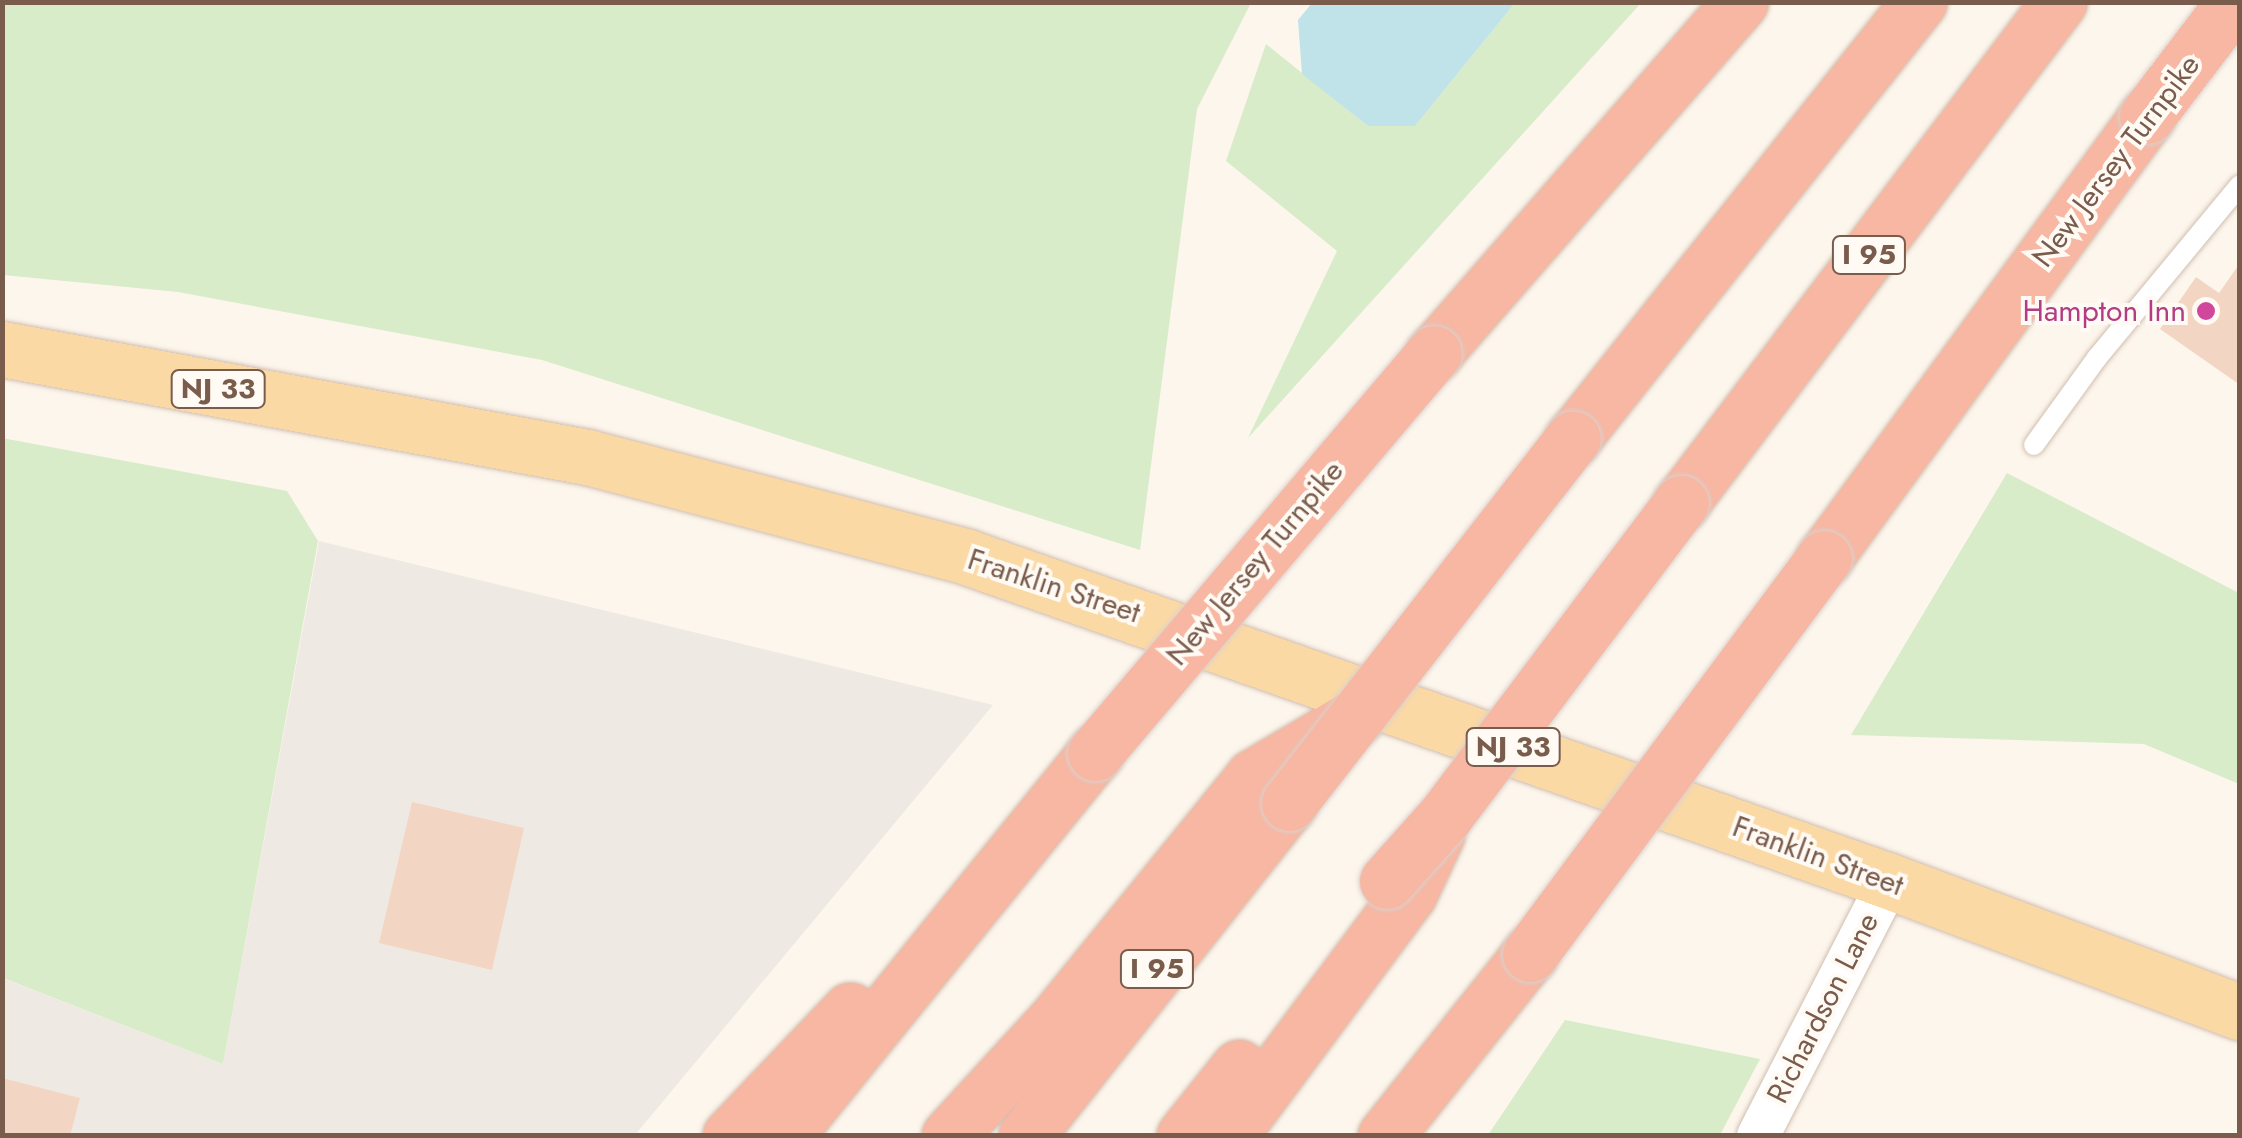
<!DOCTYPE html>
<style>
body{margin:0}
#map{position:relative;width:2242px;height:1138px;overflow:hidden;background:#fdf6ec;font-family:Jost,sans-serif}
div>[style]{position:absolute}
.industrial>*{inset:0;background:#efe9e4}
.green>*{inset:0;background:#d8ecc9}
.water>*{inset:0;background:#bfe3e8}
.building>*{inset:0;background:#f3d5c3}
.roads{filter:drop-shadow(0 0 2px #d1beb0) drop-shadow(0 0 2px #d1beb0)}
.lane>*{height:20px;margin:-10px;padding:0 10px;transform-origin:10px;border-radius:10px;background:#fff}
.street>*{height:42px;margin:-21px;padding:0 21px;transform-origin:21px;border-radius:21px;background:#fff}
.primary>*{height:55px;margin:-27.5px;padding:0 27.5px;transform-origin:27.5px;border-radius:27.5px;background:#fbd9a5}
.highway>*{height:55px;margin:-27.5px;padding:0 27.5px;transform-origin:27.5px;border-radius:27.5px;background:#f7b7a3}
.bridges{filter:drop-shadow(0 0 2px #dad1cd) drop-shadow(0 0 2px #dad1cd)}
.highway-bridge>*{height:55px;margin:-27.5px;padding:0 27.5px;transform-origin:27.5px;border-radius:27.5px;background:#f7b7a3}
.dots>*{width:28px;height:28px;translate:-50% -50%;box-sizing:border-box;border:5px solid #fffaf3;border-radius:50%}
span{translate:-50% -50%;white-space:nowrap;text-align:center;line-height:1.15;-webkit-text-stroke:8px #fffaf3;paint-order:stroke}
.shield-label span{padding:2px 8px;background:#fffaf3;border:2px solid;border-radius:8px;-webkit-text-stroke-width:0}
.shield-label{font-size:28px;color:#7a5c4d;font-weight:700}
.street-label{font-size:30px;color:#7a5c4d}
.hotel-label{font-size:30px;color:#b23c85}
.right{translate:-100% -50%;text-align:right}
.frame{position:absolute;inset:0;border:5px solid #7a5c4d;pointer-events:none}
</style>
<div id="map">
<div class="industrial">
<i style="clip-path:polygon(319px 541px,993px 705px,635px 1135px,3px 1135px,2px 978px,223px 1064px)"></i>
</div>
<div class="green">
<i style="clip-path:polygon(2px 3px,1251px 3px,1197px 109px,1140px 550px,542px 360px,178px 292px,3px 275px)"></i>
<i style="clip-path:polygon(1515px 3px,1641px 3px,1248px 438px,1337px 251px,1226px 161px,1266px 44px,1368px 126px,1415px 126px)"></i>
<i style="clip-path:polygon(2px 438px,287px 491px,318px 541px,223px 1064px,3px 978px)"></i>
<i style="clip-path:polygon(2007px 473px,2239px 593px,2239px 784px,2144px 744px,1851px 735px)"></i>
<i style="clip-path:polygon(1565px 1020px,1760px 1059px,1720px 1135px,1488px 1135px)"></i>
</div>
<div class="water">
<i style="clip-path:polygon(1312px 3px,1312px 2px,1515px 3px,1415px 126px,1368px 126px,1302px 74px,1298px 20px)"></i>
</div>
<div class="building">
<i style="clip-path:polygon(2240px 263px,2240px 385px,2160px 329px,2196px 277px,2219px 293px)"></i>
<i style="clip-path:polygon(412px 802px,524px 828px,492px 970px,379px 943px)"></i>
<i style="clip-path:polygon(2px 1078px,80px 1098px,70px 1136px,2px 1136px)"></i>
</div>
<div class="roads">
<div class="lane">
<i style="left:2034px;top:445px;width:107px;rotate:-54.1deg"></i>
<i style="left:2097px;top:358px;width:224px;rotate:-50.4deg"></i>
</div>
<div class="street">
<i style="left:1758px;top:1136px;width:287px;rotate:-62.8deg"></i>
</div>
<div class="primary">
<i style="left:2px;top:349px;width:595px;rotate:10.46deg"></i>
<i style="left:587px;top:457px;width:393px;rotate:14.7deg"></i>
<i style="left:967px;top:557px;width:977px;rotate:19.36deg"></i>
<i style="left:1889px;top:881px;width:375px;rotate:20.5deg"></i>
</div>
<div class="highway">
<i style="left:1434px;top:353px;width:466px;rotate:-48.9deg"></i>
<i style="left:1573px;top:438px;width:557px;rotate:-51.57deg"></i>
<i style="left:1681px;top:503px;width:628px;rotate:-52.97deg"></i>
<i style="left:1824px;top:558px;width:547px;rotate:-53.84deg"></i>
<i style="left:730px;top:1136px;width:174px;rotate:-46.4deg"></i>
<i style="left:785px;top:1136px;width:493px;rotate:-51deg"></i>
<i style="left:949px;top:1136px;width:155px;rotate:-47.4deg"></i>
<i style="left:1054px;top:1022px;width:316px;rotate:-50.9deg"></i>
<i style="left:1253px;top:777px;width:122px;rotate:-30.6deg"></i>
<i style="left:1026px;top:1136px;width:424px;rotate:-51.7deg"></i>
<i style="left:1184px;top:1136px;width:88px;rotate:-51.4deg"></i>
<i style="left:1229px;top:1136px;width:302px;rotate:-53.4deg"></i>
<i style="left:1409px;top:894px;width:66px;rotate:-65deg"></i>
<i style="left:1385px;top:1136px;width:233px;rotate:-51.5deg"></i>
</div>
</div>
<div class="bridges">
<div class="highway-bridge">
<i style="left:2147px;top:116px;width:143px;rotate:-52.7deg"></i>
<i style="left:1095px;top:753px;width:524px;rotate:-49.72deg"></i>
<i style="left:1289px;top:803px;width:462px;rotate:-52.1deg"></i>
<i style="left:1387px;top:881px;width:87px;rotate:-48.3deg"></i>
<i style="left:1445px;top:816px;width:392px;rotate:-53deg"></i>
<i style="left:1530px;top:954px;width:493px;rotate:-53.4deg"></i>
</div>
</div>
<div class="dots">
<i style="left:2206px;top:311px;background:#d1479c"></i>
</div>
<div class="shield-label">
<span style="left:1869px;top:255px">I 95</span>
<span style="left:218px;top:389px">NJ 33</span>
<span style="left:1513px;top:747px">NJ 33</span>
<span style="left:1157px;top:969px">I 95</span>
</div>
<div class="street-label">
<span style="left:2116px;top:161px;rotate:-53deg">New Jersey Turnpike</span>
<span style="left:1255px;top:563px;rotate:-50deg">New Jersey Turnpike</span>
<span style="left:1054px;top:586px;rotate:18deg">Franklin Street</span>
<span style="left:1818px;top:856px;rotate:20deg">Franklin Street</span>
<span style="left:1823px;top:1008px;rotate:-63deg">Richardson Lane</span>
</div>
<div class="hotel-label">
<span class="right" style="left:2186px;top:311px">Hampton Inn</span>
</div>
<div class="frame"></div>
</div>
